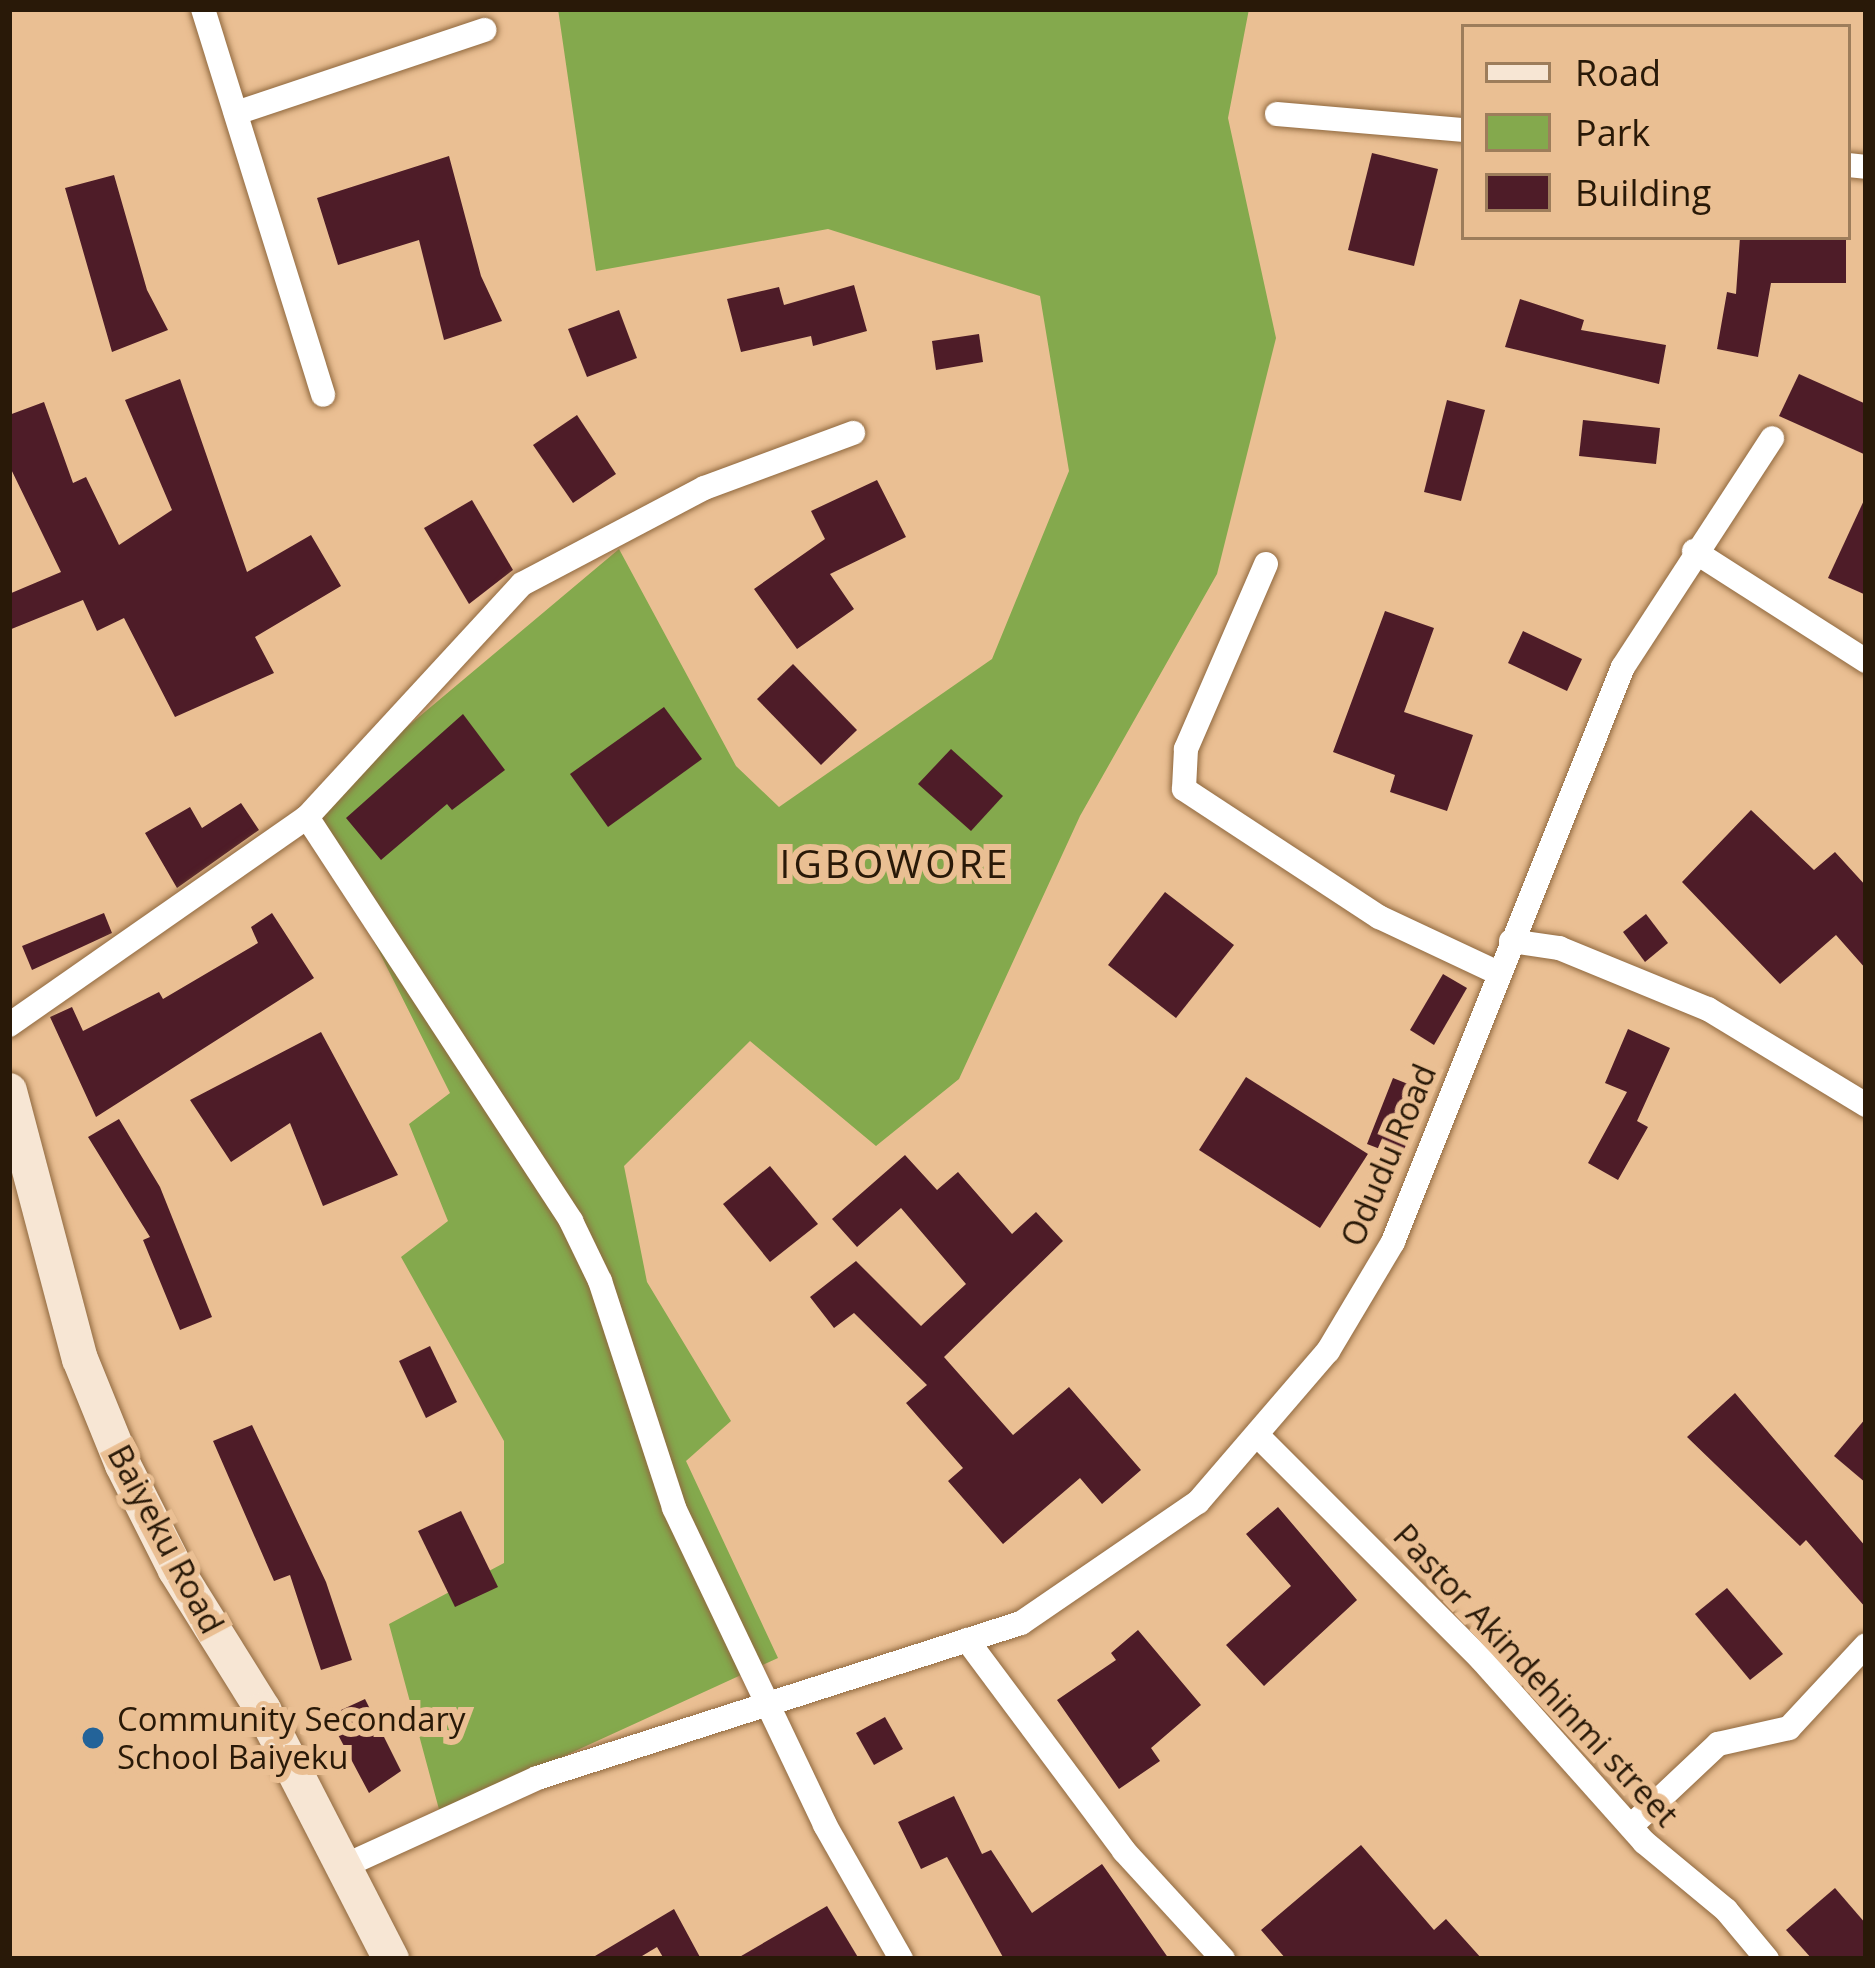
<!DOCTYPE html>
<style>
body{margin:0}
#map{position:relative;width:1875px;height:1968px;overflow:hidden;background:#eabf93;font-family:"Open Sans",sans-serif}
div>[style]{position:absolute}
.green>*{inset:0;background:#84a94d}
.building>*{inset:0;background:#4e1c28}
.roads{filter:drop-shadow(0 0 3px #8f683e) drop-shadow(0 0 3px #8f683e)}
.minor>*{height:24px;margin:-12px;padding:0 12px;transform-origin:12px;border-radius:12px;background:#fff}
.secondary>*{height:36px;margin:-18px;padding:0 18px;transform-origin:18px;border-radius:18px;background:#f7e6d4}
.dots>*{width:33px;height:33px;translate:-50% -50%;box-sizing:border-box;border:6px solid #eabf93;border-radius:50%}
span{translate:-50% -50%;white-space:nowrap;text-align:center;line-height:1.15;-webkit-text-stroke:12px #eabf93;paint-order:stroke}
.street-label{font-size:33px;color:#291908}
.poi-label{font-size:33px;color:#291908}
.left{translate:0 -50%;text-align:left}
.quarter-label{font-size:39px;color:#291908;letter-spacing:3px}
.frame{position:absolute;inset:0;border:12px solid #291908;pointer-events:none}
.legend{position:absolute;left:1461px;top:24px;width:390px;height:216px;box-sizing:border-box;background:#eabf93;border:3px solid #9d7d5b;margin:0;padding:15px 21px;list-style:none;font-size:36px;color:#291908}
.legend li{display:flex;align-items:center;gap:24px;height:60px}
.legend b{width:60px;border:3px solid #9d7d5b}
</style>
<div id="map">
<div class="green">
<i style="clip-path:polygon(558px 9px,1249px 9px,1228px 118px,1276px 338px,1217px 574px,1080px 816px,959px 1079px,876px 1146px,750px 1041px,624px 1166px,647px 1282px,731px 1421px,686px 1461px,778px 1658px,440px 1813px,389px 1624px,504px 1563px,504px 1441px,401px 1257px,448px 1221px,409px 1124px,450px 1093px,308px 810px,619px 549px,736px 766px,779px 807px,992px 659px,1069px 471px,1040px 296px,828px 229px,596px 271px)"></i>
</div>
<div class="building">
<i style="clip-path:polygon(1372px 153px,1438px 169px,1414px 266px,1348px 250px)"></i>
<i style="clip-path:polygon(449px 156px,481px 276px,502px 321px,444px 340px,419px 240px,338px 265px,317px 198px)"></i>
<i style="clip-path:polygon(114px 175px,147px 290px,168px 330px,112px 352px,65px 188px)"></i>
<i style="clip-path:polygon(1740px 237px,1846px 237px,1846px 283px,1771px 283px,1758px 357px,1717px 349px,1727px 292px,1736px 294px)"></i>
<i style="clip-path:polygon(854px 285px,867px 331px,813px 346px,811px 336px,741px 352px,727px 299px,779px 287px,784px 305px)"></i>
<i style="clip-path:polygon(1520px 299px,1584px 320px,1581px 330px,1666px 345px,1659px 384px,1505px 347px)"></i>
<i style="clip-path:polygon(619px 310px,637px 358px,587px 377px,568px 329px)"></i>
<i style="clip-path:polygon(979px 334px,983px 362px,936px 370px,932px 341px)"></i>
<i style="clip-path:polygon(1799px 374px,1866px 404px,1866px 455px,1779px 416px)"></i>
<i style="clip-path:polygon(180px 379px,247px 572px,311px 535px,341px 586px,255px 637px,274px 673px,175px 717px,124px 618px,97px 631px,83px 600px,9px 630px,9px 594px,61px 572px,9px 465px,9px 415px,44px 402px,73px 483px,86px 477px,119px 545px,172px 510px,125px 400px)"></i>
<i style="clip-path:polygon(1447px 400px,1485px 410px,1461px 501px,1424px 492px)"></i>
<i style="clip-path:polygon(577px 415px,616px 474px,573px 503px,533px 445px)"></i>
<i style="clip-path:polygon(1583px 420px,1660px 428px,1656px 464px,1579px 456px)"></i>
<i style="clip-path:polygon(877px 480px,906px 537px,830px 574px,854px 609px,797px 649px,754px 589px,825px 539px,811px 511px)"></i>
<i style="clip-path:polygon(1866px 496px,1866px 595px,1828px 578px)"></i>
<i style="clip-path:polygon(472px 500px,513px 570px,469px 604px,424px 528px)"></i>
<i style="clip-path:polygon(1385px 611px,1434px 628px,1404px 712px,1473px 735px,1447px 811px,1390px 792px,1395px 775px,1333px 752px)"></i>
<i style="clip-path:polygon(1523px 631px,1582px 659px,1567px 691px,1508px 663px)"></i>
<i style="clip-path:polygon(793px 664px,857px 730px,821px 765px,757px 699px)"></i>
<i style="clip-path:polygon(664px 707px,702px 759px,608px 827px,570px 774px)"></i>
<i style="clip-path:polygon(463px 714px,505px 770px,452px 810px,447px 804px,381px 860px,346px 818px)"></i>
<i style="clip-path:polygon(951px 749px,1003px 796px,971px 831px,918px 784px)"></i>
<i style="clip-path:polygon(241px 803px,259px 830px,177px 888px,145px 833px,190px 807px,202px 828px)"></i>
<i style="clip-path:polygon(1751px 810px,1814px 870px,1835px 852px,1866px 886px,1866px 969px,1836px 935px,1780px 984px,1682px 882px)"></i>
<i style="clip-path:polygon(1165px 892px,1234px 945px,1176px 1018px,1108px 965px)"></i>
<i style="clip-path:polygon(104px 913px,112px 933px,32px 970px,22px 946px)"></i>
<i style="clip-path:polygon(272px 913px,314px 978px,96px 1117px,50px 1017px,72px 1007px,83px 1031px,159px 992px,163px 999px,258px 943px,251px 927px)"></i>
<i style="clip-path:polygon(1646px 914px,1668px 943px,1645px 962px,1623px 932px)"></i>
<i style="clip-path:polygon(1443px 974px,1467px 988px,1434px 1045px,1410px 1030px)"></i>
<i style="clip-path:polygon(1628px 1029px,1670px 1048px,1637px 1121px,1648px 1127px,1618px 1180px,1588px 1163px,1627px 1092px,1605px 1083px)"></i>
<i style="clip-path:polygon(321px 1032px,398px 1175px,323px 1206px,290px 1123px,231px 1162px,190px 1100px)"></i>
<i style="clip-path:polygon(1246px 1077px,1368px 1154px,1320px 1228px,1199px 1150px)"></i>
<i style="clip-path:polygon(1393px 1078px,1428px 1092px,1401px 1157px,1367px 1144px)"></i>
<i style="clip-path:polygon(119px 1119px,160px 1187px,212px 1317px,180px 1330px,143px 1240px,150px 1237px,88px 1137px)"></i>
<i style="clip-path:polygon(905px 1155px,937px 1190px,958px 1172px,1012px 1234px,1036px 1212px,1063px 1241px,944px 1357px,1013px 1435px,1069px 1387px,1141px 1470px,1102px 1504px,1080px 1478px,1003px 1544px,948px 1481px,963px 1468px,906px 1403px,927px 1385px,854px 1313px,834px 1328px,810px 1297px,856px 1261px,921px 1326px,966px 1284px,901px 1208px,857px 1247px,832px 1219px)"></i>
<i style="clip-path:polygon(770px 1166px,818px 1224px,770px 1262px,723px 1204px)"></i>
<i style="clip-path:polygon(430px 1346px,457px 1402px,426px 1418px,399px 1361px)"></i>
<i style="clip-path:polygon(1735px 1393px,1866px 1547px,1866px 1608px,1806px 1540px,1800px 1546px,1687px 1437px)"></i>
<i style="clip-path:polygon(1866px 1418px,1866px 1483px,1834px 1456px)"></i>
<i style="clip-path:polygon(252px 1425px,326px 1582px,352px 1660px,321px 1670px,290px 1575px,274px 1581px,213px 1441px)"></i>
<i style="clip-path:polygon(1278px 1507px,1357px 1600px,1264px 1686px,1226px 1645px,1291px 1586px,1246px 1534px)"></i>
<i style="clip-path:polygon(461px 1511px,498px 1587px,455px 1607px,418px 1531px)"></i>
<i style="clip-path:polygon(1727px 1588px,1783px 1654px,1750px 1680px,1695px 1614px)"></i>
<i style="clip-path:polygon(1138px 1630px,1201px 1705px,1151px 1748px,1160px 1761px,1119px 1789px,1057px 1700px,1116px 1660px,1111px 1653px)"></i>
<i style="clip-path:polygon(365px 1699px,401px 1771px,369px 1793px,328px 1716px)"></i>
<i style="clip-path:polygon(885px 1717px,903px 1749px,874px 1765px,856px 1733px)"></i>
<i style="clip-path:polygon(954px 1796px,982px 1854px,991px 1850px,1032px 1913px,1102px 1864px,1169px 1959px,1004px 1959px,947px 1857px,921px 1869px,898px 1822px)"></i>
<i style="clip-path:polygon(1361px 1845px,1434px 1930px,1446px 1919px,1482px 1959px,1286px 1959px,1261px 1930px)"></i>
<i style="clip-path:polygon(1835px 1888px,1866px 1924px,1866px 1959px,1812px 1959px,1786px 1930px)"></i>
<i style="clip-path:polygon(827px 1906px,859px 1959px,736px 1959px)"></i>
<i style="clip-path:polygon(674px 1909px,701px 1959px,664px 1959px,657px 1947px,637px 1959px,590px 1959px)"></i>
</div>
<div class="roads">
<div class="minor">
<i style="left:203px;top:9px;width:404px;rotate:72.7deg"></i>
<i style="left:236px;top:113px;width:262px;rotate:-18.5deg"></i>
<i style="left:1277px;top:114px;width:188px;rotate:4.9deg"></i>
<i style="left:1848px;top:165px;width:18px;rotate:6deg"></i>
<i style="left:1694px;top:551px;width:204px;rotate:32.6deg"></i>
<i style="left:1266px;top:564px;width:202px;rotate:113.4deg"></i>
<i style="left:1186px;top:749px;width:40px;rotate:92.9deg"></i>
<i style="left:1184px;top:789px;width:233px;rotate:33.3deg"></i>
<i style="left:1379px;top:917px;width:132px;rotate:25.2deg"></i>
<i style="left:307px;top:817px;width:483px;rotate:56.8deg"></i>
<i style="left:571px;top:1221px;width:67px;rotate:64.2deg"></i>
<i style="left:600px;top:1281px;width:239px;rotate:71.9deg"></i>
<i style="left:674px;top:1508px;width:351px;rotate:64.5deg"></i>
<i style="left:825px;top:1825px;width:154px;rotate:60.4deg"></i>
<i style="left:1511px;top:941px;width:49px;rotate:8.3deg"></i>
<i style="left:1559px;top:948px;width:161px;rotate:22.3deg"></i>
<i style="left:1708px;top:1009px;width:185px;rotate:31.3deg"></i>
<i style="left:9px;top:1025px;width:363px;rotate:-34.9deg"></i>
<i style="left:307px;top:817px;width:317px;rotate:-47.3deg"></i>
<i style="left:522px;top:584px;width:206px;rotate:-27.8deg"></i>
<i style="left:704px;top:488px;width:159px;rotate:-20.3deg"></i>
<i style="left:1257px;top:1435px;width:317px;rotate:45deg"></i>
<i style="left:1481px;top:1659px;width:245px;rotate:48.3deg"></i>
<i style="left:1644px;top:1842px;width:107px;rotate:39.7deg"></i>
<i style="left:1726px;top:1910px;width:64px;rotate:50.1deg"></i>
<i style="left:967px;top:1640px;width:263px;rotate:53.3deg"></i>
<i style="left:1124px;top:1851px;width:147px;rotate:47.5deg"></i>
<i style="left:1631px;top:1826px;width:120px;rotate:-43.3deg"></i>
<i style="left:1718px;top:1744px;width:73px;rotate:-12.7deg"></i>
<i style="left:1789px;top:1728px;width:113px;rotate:-47.1deg"></i>
<i style="left:342px;top:1867px;width:214px;rotate:-24.5deg"></i>
<i style="left:537px;top:1778px;width:508px;rotate:-17.76deg"></i>
<i style="left:1021px;top:1623px;width:214px;rotate:-34.4deg"></i>
<i style="left:1198px;top:1502px;width:199px;rotate:-49.3deg"></i>
<i style="left:1328px;top:1351px;width:127px;rotate:-59.2deg"></i>
<i style="left:1393px;top:1242px;width:619px;rotate:-68.2deg"></i>
<i style="left:1623px;top:667px;width:273px;rotate:-56.9deg"></i>
</div>
<div class="secondary">
<i style="left:9px;top:1091px;width:277px;rotate:75.2deg"></i>
<i style="left:80px;top:1359px;width:114px;rotate:67.9deg"></i>
<i style="left:123px;top:1465px;width:118px;rotate:63.2deg"></i>
<i style="left:176px;top:1570px;width:165px;rotate:58.1deg"></i>
<i style="left:263px;top:1710px;width:280px;rotate:62.8deg"></i>
</div>
</div>
<div class="dots">
<i style="left:93px;top:1738px;background:#236399"></i>
</div>
<div class="street-label">
<span style="left:1388px;top:1155px;rotate:-67deg">Odudu Road</span>
<span style="left:166px;top:1539px;rotate:62deg">Baiyeku Road</span>
<span style="left:1536px;top:1675px;rotate:47deg">Pastor Akindehinmi street</span>
</div>
<div class="poi-label">
<span class="left" style="left:117px;top:1738px">Community Secondary<br>School Baiyeku</span>
</div>
<div class="quarter-label">
<span style="left:895px;top:863px">IGBOWORE</span>
</div>
<div class="frame"></div>
<ul class="legend">
<li><b style="height:15px;background:#f7e6d4"></b>Road</li>
<li><b style="height:33px;background:#84a94d"></b>Park</li>
<li><b style="height:33px;background:#4e1c28"></b>Building</li>
</ul>
</div>
